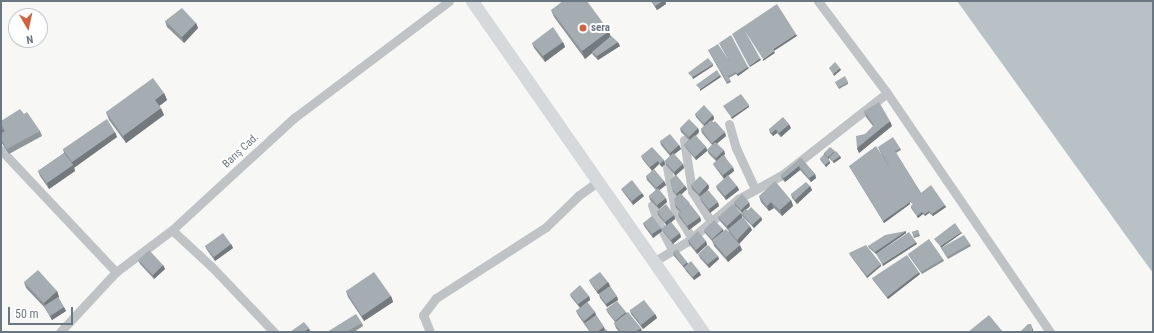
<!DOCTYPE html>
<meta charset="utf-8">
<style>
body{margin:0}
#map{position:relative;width:1154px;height:333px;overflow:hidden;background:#f7f8f5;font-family:"Roboto Condensed",sans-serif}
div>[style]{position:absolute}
.water>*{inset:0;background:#b8c2c6}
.street>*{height:9px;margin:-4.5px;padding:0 4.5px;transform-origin:4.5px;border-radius:4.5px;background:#bfc3c6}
.secondary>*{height:13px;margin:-6.5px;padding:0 6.5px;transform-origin:6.5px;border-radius:6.5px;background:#d5d9dc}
.wall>*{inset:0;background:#8f9599}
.shaded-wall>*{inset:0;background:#74797d}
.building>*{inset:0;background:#a6adb2}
.dots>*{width:11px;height:11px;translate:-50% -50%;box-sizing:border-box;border:2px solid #fff;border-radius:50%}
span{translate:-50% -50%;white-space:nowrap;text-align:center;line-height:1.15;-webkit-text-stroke:4px #fff;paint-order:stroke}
.poi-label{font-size:11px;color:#6a7782;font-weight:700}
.left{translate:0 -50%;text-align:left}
.street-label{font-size:11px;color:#6a7782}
.frame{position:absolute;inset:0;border:2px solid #6a7782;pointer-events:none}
.north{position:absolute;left:8px;top:8px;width:40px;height:40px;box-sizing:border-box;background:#fff;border:1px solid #c3c9cd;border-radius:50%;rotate:171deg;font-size:11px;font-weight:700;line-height:16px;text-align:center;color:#6a7782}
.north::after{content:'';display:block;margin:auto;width:14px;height:18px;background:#ce633f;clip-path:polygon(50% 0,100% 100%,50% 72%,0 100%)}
.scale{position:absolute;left:8px;top:307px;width:65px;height:18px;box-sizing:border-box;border:2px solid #6a7782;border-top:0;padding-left:5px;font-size:12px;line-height:14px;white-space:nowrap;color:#6a7782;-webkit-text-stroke:3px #fff;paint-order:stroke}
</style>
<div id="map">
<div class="water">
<i style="clip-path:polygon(957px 1px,1153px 1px,1153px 273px,1137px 251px)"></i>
</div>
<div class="street">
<i style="left:818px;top:1px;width:115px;rotate:53.1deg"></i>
<i style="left:887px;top:93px;width:289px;rotate:55.7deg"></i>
<i style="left:729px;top:124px;width:25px;rotate:74deg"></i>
<i style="left:736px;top:148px;width:45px;rotate:65.1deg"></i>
<i style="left:684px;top:140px;width:52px;rotate:81.1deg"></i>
<i style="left:692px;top:191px;width:36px;rotate:58deg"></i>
<i style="left:1px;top:150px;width:168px;rotate:46.7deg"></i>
<i style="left:667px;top:167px;width:44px;rotate:79.5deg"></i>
<i style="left:675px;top:210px;width:31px;rotate:59deg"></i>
<i style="left:652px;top:205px;width:20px;rotate:70deg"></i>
<i style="left:659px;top:224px;width:30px;rotate:63deg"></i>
<i style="left:172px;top:230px;width:54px;rotate:42.8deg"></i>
<i style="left:212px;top:267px;width:90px;rotate:46.4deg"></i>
<i style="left:655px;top:261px;width:37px;rotate:-31deg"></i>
<i style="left:687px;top:242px;width:67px;rotate:-40.1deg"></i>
<i style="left:738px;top:199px;width:50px;rotate:-28.6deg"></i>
<i style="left:782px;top:175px;width:133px;rotate:-38deg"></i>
<i style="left:60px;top:332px;width:82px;rotate:-47deg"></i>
<i style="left:116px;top:272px;width:70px;rotate:-36.9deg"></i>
<i style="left:172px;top:230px;width:166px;rotate:-42.6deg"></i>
<i style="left:294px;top:118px;width:194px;rotate:-37deg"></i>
<i style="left:430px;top:332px;width:18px;rotate:-112deg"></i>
<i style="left:423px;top:315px;width:21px;rotate:-53deg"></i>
<i style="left:436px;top:298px;width:131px;rotate:-32.8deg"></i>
<i style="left:546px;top:227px;width:45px;rotate:-44.1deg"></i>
<i style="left:578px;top:196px;width:26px;rotate:-36deg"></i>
</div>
<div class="secondary">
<i style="left:472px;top:1px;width:404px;rotate:55.1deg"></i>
</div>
<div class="wall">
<i style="clip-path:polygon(651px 1px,665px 1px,666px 4px,657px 10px)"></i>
<i style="clip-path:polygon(551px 10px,611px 36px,620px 46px,598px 60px,593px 55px,592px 53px,585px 59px,554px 17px)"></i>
<i style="clip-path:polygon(165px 21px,196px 23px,198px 28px,184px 43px,167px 27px)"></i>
<i style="clip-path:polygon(563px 42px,565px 47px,545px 62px,534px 48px,532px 43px)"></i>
<i style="clip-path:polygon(719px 43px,749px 68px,738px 76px,736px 74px,729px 78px,731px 82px,727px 84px,708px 50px,728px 59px)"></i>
<i style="clip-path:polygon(835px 82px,848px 82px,848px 84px,839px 89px)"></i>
<i style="clip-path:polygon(164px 93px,167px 100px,159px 106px,164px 115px,126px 143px,109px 120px,106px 112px)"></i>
<i style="clip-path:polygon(864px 111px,892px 126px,859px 153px,857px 148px,873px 126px,866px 117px)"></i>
<i style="clip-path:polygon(24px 114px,40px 131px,42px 136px,9px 154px,1px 142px,1px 121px)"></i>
<i style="clip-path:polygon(695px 114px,713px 115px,714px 119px,712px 121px,726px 136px,717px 144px,725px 154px,724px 155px,734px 171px,724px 179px,715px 167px,713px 164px,716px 161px,709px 154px,707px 150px,712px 145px,702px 133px,701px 129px,704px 126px,696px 117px)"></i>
<i style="clip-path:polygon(680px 128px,698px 128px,699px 132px,696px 136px,706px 147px,707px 151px,696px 160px,686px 148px,684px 145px,689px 140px,681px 132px)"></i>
<i style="clip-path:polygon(791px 128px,781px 137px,777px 133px,773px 136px,770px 133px,769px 129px)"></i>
<i style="clip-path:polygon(115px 132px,117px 137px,74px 167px,75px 171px,49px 189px,40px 176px,38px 171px,64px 153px,63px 149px)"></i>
<i style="clip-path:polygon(660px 141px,679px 145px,681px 149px,674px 154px,683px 164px,684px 168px,676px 175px,685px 186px,687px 189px,681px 194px,700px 217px,701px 221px,689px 230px,679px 217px,678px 213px,680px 212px,676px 208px,675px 204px,677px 196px,673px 192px,672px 189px,675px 175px,666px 165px,665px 161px,670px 156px,661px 145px)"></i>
<i style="clip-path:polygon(878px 147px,900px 148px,901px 150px,896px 153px,921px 193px,946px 207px,933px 216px,929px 213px,925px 216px,923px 214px,918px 218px,911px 208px,911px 206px,913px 204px,910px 202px,910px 204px,884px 223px,849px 166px,884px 160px)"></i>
<i style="clip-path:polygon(835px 152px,840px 156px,841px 158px,834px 163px,829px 158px,828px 159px,826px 156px,830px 163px,826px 167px,821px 161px,820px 159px,824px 155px,824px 153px)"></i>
<i style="clip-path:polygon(641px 156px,664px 160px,665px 164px,662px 167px,659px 164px,652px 171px,643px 160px)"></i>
<i style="clip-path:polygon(801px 158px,815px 174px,816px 178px,811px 182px,800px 170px,785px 182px,782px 179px,781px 175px)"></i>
<i style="clip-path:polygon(646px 176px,664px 181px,666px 185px,659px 190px,667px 202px,659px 209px,650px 200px,649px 196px,656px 190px,647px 180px)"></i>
<i style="clip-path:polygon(708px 184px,709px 188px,707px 191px,719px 206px,710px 213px,701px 201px,700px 197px,692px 189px,691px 185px)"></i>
<i style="clip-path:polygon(716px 186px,737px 186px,739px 190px,726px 200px,717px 189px)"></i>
<i style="clip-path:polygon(810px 186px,812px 190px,797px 204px,792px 198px,791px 194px)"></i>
<i style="clip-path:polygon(621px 189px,644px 196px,633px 205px,623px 192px)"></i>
<i style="clip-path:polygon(759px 196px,791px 200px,793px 206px,782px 216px,774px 208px,769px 211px,761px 202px)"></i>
<i style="clip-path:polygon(734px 202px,750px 206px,746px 210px,761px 217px,762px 220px,754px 228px,742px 216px,741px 214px,742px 213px,735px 206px)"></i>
<i style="clip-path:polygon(657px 211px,674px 215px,675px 219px,671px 222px,681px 237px,673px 244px,664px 233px,662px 229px,666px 225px,658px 215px)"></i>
<i style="clip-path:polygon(741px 213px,742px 217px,752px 230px,739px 244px,742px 250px,728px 262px,714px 246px,713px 242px,705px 233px,704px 230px,723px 229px,723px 231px,729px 232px,728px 230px,720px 221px,718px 217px)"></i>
<i style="clip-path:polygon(643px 223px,662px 231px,653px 238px,644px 226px)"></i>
<i style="clip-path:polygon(918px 230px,920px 236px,914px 238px,912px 232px)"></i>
<i style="clip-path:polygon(906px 231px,906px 233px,876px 254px,869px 248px,868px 246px)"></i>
<i style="clip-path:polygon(688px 240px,706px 241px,707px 245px,697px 254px,689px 244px)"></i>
<i style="clip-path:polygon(231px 244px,233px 248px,215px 261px,207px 250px,205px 246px)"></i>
<i style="clip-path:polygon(970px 244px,971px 246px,948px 259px,941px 248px)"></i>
<i style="clip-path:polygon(673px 252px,688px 264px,701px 275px,694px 280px,686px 271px,685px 269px,674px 256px)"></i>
<i style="clip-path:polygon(849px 253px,881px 266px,867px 278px,850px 255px)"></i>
<i style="clip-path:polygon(698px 254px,719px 259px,709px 268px,700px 258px)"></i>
<i style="clip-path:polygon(908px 254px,943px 259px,944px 261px,922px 274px,909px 256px)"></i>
<i style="clip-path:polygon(138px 260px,163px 265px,165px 269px,154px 279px,140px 264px)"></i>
<i style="clip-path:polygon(920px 274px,888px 299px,873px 280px,872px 278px)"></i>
<i style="clip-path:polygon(589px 280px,608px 282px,610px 286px,618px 300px,607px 307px,600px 298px,599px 294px,598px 294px,591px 284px)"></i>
<i style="clip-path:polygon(24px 282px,57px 291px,59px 297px,58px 297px,66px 311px,52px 320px,44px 307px,26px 288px)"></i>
<i style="clip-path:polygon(346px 291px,391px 296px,393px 302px,364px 321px,348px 297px)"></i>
<i style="clip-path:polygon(570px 294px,589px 296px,590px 300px,587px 302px,595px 312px,596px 315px,604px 327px,605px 330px,608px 332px,590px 332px,585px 325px,578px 315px,576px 311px,580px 308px,571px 297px)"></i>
<i style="clip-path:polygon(606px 309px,627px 313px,642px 332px,619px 332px,616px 328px,614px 323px,615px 322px,608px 313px)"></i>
<i style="clip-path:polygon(630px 310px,655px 314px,657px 318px,643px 329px,631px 314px)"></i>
<i style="clip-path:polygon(362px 323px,363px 326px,354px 332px,327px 332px)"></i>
</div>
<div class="shaded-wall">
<i style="clip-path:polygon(663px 1px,665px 1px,666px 4px,657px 10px,655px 6px)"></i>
<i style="clip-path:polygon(196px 23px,198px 28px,184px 43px,182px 37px)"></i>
<i style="clip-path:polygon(609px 31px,611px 38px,592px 52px,592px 53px,585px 59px,582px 51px)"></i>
<i style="clip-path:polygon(796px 34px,797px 36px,774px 51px,773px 49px)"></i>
<i style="clip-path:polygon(563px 42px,565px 47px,545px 62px,543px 56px)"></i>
<i style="clip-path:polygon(618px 42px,620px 46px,598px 60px,597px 56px)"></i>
<i style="clip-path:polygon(774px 51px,775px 53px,763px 61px,763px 59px)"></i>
<i style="clip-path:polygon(760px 58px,761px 60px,750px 67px,749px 66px)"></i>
<i style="clip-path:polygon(713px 64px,713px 66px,693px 79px,692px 77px)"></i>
<i style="clip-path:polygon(748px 67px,749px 68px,738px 76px,737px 74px)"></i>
<i style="clip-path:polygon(840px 68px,841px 70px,834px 76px,833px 74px)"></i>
<i style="clip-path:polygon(720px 75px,721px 77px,700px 91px,700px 89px)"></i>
<i style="clip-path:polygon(164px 93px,167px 100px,158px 107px,155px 100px)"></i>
<i style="clip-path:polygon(749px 105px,749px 107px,732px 119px,731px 117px)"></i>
<i style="clip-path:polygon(161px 108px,164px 115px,126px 143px,123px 136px)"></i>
<i style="clip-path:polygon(713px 115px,714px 119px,705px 127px,704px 124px)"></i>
<i style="clip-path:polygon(890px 121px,892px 126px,859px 153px,857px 148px)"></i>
<i style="clip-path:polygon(789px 124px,791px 128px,781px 137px,779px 133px)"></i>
<i style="clip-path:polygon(698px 128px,699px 132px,690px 141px,689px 137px)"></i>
<i style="clip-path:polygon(3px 129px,5px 133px,1px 135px,1px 130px)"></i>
<i style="clip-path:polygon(776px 129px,777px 133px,773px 136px,772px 133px)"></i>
<i style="clip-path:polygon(115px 132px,117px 137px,74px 168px,72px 162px)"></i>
<i style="clip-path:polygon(725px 132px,726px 136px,713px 146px,712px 143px)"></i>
<i style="clip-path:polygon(679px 145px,681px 149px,671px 157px,670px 153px)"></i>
<i style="clip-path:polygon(706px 147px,707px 151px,696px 160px,695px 157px)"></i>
<i style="clip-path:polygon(724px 150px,725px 154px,717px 162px,716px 158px)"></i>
<i style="clip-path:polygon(835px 151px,835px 153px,828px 159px,828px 157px)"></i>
<i style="clip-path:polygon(840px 156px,841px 158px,834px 163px,833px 161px)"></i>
<i style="clip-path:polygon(664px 160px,665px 164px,662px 167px,660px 164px)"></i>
<i style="clip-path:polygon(658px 161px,659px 164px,652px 171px,650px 167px)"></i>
<i style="clip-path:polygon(830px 161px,830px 163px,826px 167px,825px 165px)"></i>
<i style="clip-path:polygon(683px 164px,684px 168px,675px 176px,674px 172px)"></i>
<i style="clip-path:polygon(73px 165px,75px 171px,49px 189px,47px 183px)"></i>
<i style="clip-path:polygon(799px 166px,800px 170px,785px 182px,784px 178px)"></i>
<i style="clip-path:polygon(733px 167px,734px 171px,724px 179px,723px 175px)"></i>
<i style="clip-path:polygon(815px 174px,816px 178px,811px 182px,809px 178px)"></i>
<i style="clip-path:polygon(664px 181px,666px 185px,657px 192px,656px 188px)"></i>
<i style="clip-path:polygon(708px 184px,709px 188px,701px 198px,699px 194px)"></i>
<i style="clip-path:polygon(685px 186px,687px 189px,678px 198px,676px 194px)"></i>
<i style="clip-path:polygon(737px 186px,739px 190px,726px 200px,725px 196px)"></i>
<i style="clip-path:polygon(810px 186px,812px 190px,797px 204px,795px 200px)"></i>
<i style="clip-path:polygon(642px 193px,644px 196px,633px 205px,632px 201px)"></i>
<i style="clip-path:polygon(666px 198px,667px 202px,659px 209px,657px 205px)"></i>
<i style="clip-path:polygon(791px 200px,793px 206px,782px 216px,780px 210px)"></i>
<i style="clip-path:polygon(718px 202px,719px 206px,710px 213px,709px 209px)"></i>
<i style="clip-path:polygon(749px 202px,750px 206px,742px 213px,741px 210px)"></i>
<i style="clip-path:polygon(771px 202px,774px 208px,769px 211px,767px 206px)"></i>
<i style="clip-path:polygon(910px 202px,910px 204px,884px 223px,883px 221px)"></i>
<i style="clip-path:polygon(945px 205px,946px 207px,933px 216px,932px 214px)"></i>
<i style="clip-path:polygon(929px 211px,929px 213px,925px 216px,925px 214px)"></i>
<i style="clip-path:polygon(922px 212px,923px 214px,918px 218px,917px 216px)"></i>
<i style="clip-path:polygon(741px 213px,742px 217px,728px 230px,727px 226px)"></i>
<i style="clip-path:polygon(674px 215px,675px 219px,667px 226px,665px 222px)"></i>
<i style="clip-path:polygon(700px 217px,701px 221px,689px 230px,687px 226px)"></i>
<i style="clip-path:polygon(761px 217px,762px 220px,754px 228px,752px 225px)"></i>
<i style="clip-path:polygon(750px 226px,752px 230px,739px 244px,737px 240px)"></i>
<i style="clip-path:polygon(661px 228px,662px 231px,653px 238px,652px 234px)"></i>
<i style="clip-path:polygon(723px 229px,724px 233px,713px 243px,712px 239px)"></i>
<i style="clip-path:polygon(906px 231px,906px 233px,876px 254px,875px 252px)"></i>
<i style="clip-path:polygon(961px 232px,962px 233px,941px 248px,940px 246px)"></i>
<i style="clip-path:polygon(680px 233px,681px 237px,673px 244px,671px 240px)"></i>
<i style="clip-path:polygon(706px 241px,707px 245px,697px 254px,696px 250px)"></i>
<i style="clip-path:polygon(916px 242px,917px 244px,883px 266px,882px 264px)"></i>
<i style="clip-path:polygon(231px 244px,233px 248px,215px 261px,214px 257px)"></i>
<i style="clip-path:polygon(740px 245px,742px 250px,728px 262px,726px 257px)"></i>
<i style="clip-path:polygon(718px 256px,719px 259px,709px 268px,708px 264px)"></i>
<i style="clip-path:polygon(687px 262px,689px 266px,684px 267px,685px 269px,683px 266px)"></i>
<i style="clip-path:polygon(881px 264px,881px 266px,867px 278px,867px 276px)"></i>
<i style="clip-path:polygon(163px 265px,165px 269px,154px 279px,153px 275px)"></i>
<i style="clip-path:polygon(699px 271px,701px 275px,694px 280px,693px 277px)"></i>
<i style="clip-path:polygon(919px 272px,920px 274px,888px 299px,887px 297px)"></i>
<i style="clip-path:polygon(608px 282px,610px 286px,598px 294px,597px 291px)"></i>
<i style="clip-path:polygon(57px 291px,59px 297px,46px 309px,44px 303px)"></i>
<i style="clip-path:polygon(391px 296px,393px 302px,364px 321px,362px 316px)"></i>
<i style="clip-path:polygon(589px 296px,590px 300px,580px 308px,578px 304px)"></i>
<i style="clip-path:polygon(617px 296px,618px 300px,607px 307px,606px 304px)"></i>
<i style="clip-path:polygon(64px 307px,66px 311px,52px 320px,50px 316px)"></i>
<i style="clip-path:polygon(595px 312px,596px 316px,585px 323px,584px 321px)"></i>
<i style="clip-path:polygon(626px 312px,628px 316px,617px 324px,615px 321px)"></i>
<i style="clip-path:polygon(655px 314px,657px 318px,643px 329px,641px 325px)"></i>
<i style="clip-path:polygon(1031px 324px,1033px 330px,1033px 332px,1032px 332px)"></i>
<i style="clip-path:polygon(604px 327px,605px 331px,604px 332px,597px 332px)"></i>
<i style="clip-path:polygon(309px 328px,310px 331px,309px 332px,303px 332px)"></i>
<i style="clip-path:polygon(641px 328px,642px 332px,635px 332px)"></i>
</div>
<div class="building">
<i style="clip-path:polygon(563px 1px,587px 1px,609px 31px,582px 51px,551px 10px)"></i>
<i style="clip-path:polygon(652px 1px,663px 1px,655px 6px)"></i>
<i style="clip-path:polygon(777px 4px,796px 34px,773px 49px,774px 51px,763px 59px,745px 31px,760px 58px,749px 66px,732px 34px)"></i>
<i style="clip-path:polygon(182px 8px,196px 23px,182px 37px,165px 21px)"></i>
<i style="clip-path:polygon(553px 27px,563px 42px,543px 56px,532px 43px)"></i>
<i style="clip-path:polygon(731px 35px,748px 67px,737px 74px,736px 72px,728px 76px,730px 80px,727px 82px,708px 50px,718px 44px,732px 65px,719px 43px)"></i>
<i style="clip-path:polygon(611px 36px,618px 42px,597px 56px,592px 52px)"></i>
<i style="clip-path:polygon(708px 58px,713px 64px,692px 77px,688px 73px)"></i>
<i style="clip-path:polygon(835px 62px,840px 68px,833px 74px,829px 68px)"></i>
<i style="clip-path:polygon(717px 70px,720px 75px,700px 89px,696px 85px)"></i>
<i style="clip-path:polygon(845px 76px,848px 82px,839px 87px,835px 82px)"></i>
<i style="clip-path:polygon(153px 78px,164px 93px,155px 100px,161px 108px,123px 136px,106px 112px)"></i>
<i style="clip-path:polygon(741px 94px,749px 105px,731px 117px,723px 106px)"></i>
<i style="clip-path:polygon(879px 102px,890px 121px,857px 148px,856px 136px,865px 134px,874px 125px,864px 111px)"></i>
<i style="clip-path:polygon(704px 105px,713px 115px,704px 124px,695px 114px)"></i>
<i style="clip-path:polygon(20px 109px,24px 114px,27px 112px,40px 131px,7px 149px,1px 139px,1px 133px,5px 131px,1px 124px,1px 121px)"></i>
<i style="clip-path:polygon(783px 117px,789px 124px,779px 133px,776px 129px,772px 133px,769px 129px)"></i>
<i style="clip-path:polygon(107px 119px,115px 132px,72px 162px,63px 149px)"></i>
<i style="clip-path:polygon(689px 119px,698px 128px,689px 137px,680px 128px)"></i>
<i style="clip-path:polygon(711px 120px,713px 123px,715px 121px,725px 132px,712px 143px,701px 129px)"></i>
<i style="clip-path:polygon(1px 126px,3px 129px,1px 130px)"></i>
<i style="clip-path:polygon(670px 134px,679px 145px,670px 153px,660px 141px)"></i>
<i style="clip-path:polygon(695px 135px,706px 147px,695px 157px,684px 145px)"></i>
<i style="clip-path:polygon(893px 137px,900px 148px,895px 151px,921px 193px,931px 185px,945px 205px,932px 214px,929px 211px,925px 214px,922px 212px,917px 216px,911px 206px,914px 204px,908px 200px,910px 202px,883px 221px,849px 166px,876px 146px,891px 169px,878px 147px)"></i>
<i style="clip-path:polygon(715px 142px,724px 150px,716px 158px,707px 150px)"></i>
<i style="clip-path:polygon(652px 147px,664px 160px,660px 164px,658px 161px,650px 167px,641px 156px)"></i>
<i style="clip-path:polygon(830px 147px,835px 151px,828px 157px,824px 153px)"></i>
<i style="clip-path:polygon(836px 151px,840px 156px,833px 161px,829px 157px)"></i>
<i style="clip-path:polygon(64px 153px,73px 165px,47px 183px,38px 171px)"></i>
<i style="clip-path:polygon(673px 153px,683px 164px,674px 172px,665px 161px)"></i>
<i style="clip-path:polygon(824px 154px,830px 161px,825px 165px,820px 159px)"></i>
<i style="clip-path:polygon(723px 155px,733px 167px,723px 175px,713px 164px)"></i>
<i style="clip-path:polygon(801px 158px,815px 174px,809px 178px,799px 166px,784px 178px,781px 175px)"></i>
<i style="clip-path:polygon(654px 169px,664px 181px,656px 188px,646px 176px)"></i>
<i style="clip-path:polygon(676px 175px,685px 186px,676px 194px,672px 189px,670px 180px)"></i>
<i style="clip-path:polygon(728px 175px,737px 186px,725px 196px,716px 186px)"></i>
<i style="clip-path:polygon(700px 176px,708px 184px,699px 194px,691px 185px)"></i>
<i style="clip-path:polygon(632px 180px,642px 193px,632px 201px,621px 189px)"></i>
<i style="clip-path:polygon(775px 181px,791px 200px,780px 210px,771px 202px,767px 206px,759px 196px)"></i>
<i style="clip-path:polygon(806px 182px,810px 186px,795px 200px,791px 194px)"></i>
<i style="clip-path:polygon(658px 188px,666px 198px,657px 205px,649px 196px)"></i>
<i style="clip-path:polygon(708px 190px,718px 202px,709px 209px,699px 197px)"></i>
<i style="clip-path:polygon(680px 193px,690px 203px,683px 210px,690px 204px,700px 217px,687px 226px,678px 213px,681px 211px,675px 204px,674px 199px)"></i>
<i style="clip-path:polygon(742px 194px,749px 202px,741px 210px,734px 202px)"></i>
<i style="clip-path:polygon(666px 204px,674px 215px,665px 222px,657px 211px)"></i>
<i style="clip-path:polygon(733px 204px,741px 213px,727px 226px,718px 217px)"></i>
<i style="clip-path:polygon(751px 207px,761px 217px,752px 225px,743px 215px)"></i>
<i style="clip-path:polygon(745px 209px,747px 211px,743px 215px,741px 214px)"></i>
<i style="clip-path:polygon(652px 216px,661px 228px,652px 234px,643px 223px)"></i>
<i style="clip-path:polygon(743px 217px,750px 226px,737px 240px,728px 229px)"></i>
<i style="clip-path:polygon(714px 220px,723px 229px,712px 239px,704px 230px)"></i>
<i style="clip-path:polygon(671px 222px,680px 233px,671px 240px,662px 229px)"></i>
<i style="clip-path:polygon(955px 223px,961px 232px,940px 246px,934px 239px)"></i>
<i style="clip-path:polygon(726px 229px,740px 245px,726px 257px,712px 240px)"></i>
<i style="clip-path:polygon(918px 230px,919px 234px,914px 236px,912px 232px)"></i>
<i style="clip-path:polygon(698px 231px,706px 241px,696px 250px,688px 240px)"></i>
<i style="clip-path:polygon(906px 231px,875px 252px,868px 246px,885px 235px)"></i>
<i style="clip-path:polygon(909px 232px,916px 242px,882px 264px,876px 254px)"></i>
<i style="clip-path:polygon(223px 233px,231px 244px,214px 257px,205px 246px)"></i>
<i style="clip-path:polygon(964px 235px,970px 244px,947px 257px,941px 248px)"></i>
<i style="clip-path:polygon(929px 239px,943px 259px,921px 272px,908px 254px)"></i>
<i style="clip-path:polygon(708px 245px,718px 256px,708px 264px,698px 254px)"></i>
<i style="clip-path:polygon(866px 245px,881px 264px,867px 276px,849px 253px)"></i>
<i style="clip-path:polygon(677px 249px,687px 262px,683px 266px,673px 252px)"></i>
<i style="clip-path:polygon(149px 250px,163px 265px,153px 275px,138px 260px)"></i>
<i style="clip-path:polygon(907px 255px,919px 272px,887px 297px,872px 278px)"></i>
<i style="clip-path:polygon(691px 261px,699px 271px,693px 277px,684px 267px)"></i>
<i style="clip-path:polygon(38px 270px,57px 291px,44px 303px,24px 282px)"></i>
<i style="clip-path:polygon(374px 272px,391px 296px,362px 316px,346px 291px)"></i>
<i style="clip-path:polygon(600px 272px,608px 282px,597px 291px,589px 280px)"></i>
<i style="clip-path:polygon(580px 285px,589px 296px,578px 304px,570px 294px)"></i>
<i style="clip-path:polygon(610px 286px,617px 296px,606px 304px,599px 294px)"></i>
<i style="clip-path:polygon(58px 297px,64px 307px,50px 316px,44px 306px)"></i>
<i style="clip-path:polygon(644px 300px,655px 314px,641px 325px,630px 310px)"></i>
<i style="clip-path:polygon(617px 301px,626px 312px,615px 321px,606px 309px)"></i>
<i style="clip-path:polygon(587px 302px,595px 312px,584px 321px,576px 311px)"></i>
<i style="clip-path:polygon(628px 312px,641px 328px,635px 332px,621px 332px,614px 323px)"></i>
<i style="clip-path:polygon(356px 314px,362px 323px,346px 332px,327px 332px)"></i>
<i style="clip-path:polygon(596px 315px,604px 327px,597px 332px,591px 332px,585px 323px)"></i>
<i style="clip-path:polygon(989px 315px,1003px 332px,968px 332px)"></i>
<i style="clip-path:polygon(304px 322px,309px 328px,303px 332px,290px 332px)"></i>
<i style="clip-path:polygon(1028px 324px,1031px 324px,1032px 332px,1020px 332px)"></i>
<i style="clip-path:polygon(606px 329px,608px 332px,602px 332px)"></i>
</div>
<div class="dots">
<i style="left:583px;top:28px;background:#ce633f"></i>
</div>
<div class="poi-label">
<span class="left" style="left:591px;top:28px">sera</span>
</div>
<div class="street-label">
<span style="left:241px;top:151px;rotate:-43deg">Barış Cad.</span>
</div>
<div class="frame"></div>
<div class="north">N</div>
<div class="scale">50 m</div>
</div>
